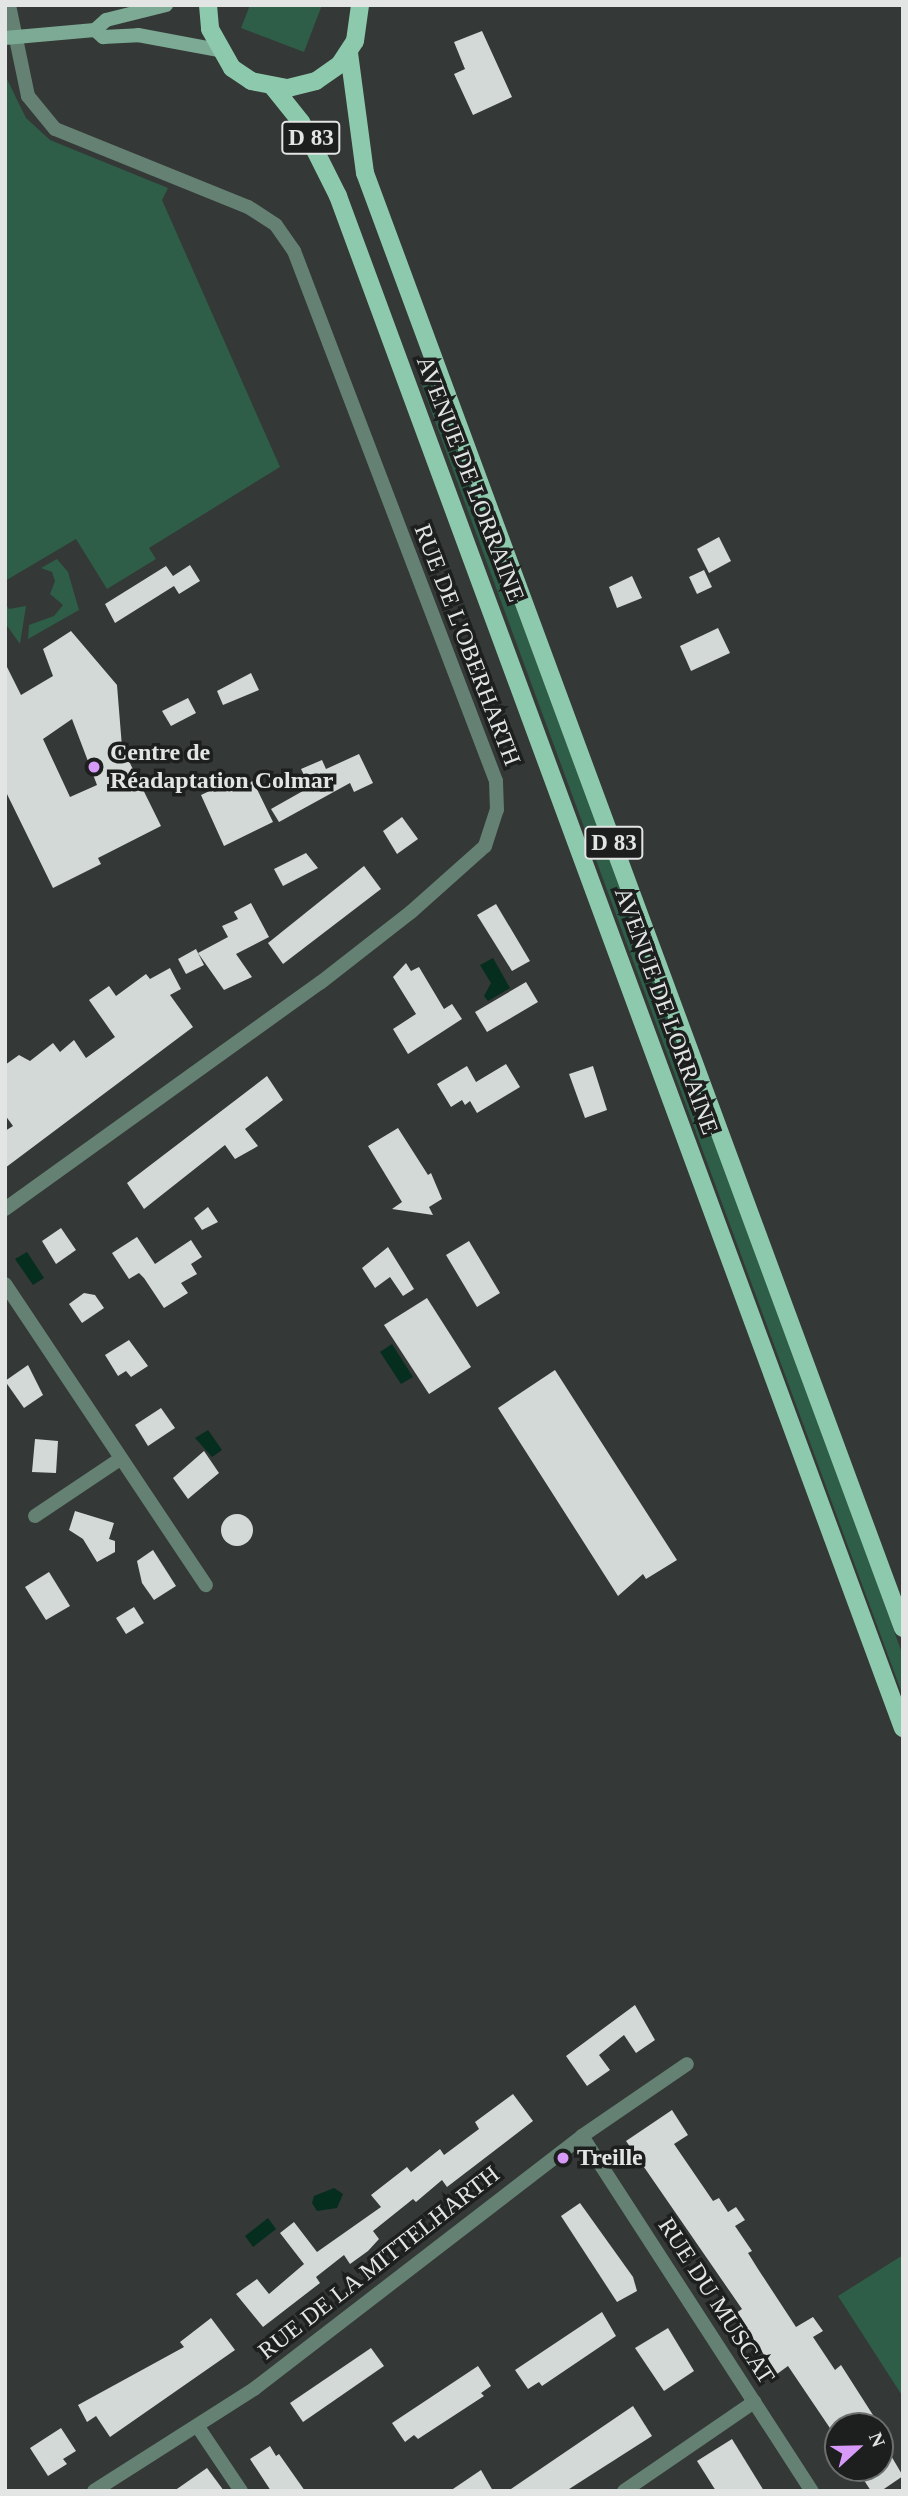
<!DOCTYPE html>
<meta charset="utf-8">
<style>
body{margin:0}
#map{position:relative;width:908px;height:2496px;overflow:hidden;background:#343836;font-family:"Times New Roman",serif}
div>[style]{position:absolute}
.green>*{inset:0;background:#2e5d48}
.water>*{inset:0;background:#062e1f}
.building>*{inset:0;background:#d3d9d6}
.round{border-radius:50%}
.street>*{height:14px;margin:-7px;padding:0 7px;transform-origin:7px;border-radius:7px;background:#648173}
.secondary>*{height:14px;margin:-7px;padding:0 7px;transform-origin:7px;border-radius:7px;background:#7caa94}
.primary>*{height:18px;margin:-9px;padding:0 9px;transform-origin:9px;border-radius:9px;background:#8dcaad}
.dots>*{width:19px;height:19px;translate:-50% -50%;box-sizing:border-box;border:4px solid #1d1f1e;border-radius:50%}
span{translate:-50% -50%;white-space:nowrap;text-align:center;line-height:1.15;-webkit-text-stroke:7px #1d1f1e;paint-order:stroke}
.shield-label span{padding:2px 5px;background:#1d1f1e;border:2px solid;border-radius:5px;-webkit-text-stroke-width:0}
.shield-label{font-size:23px;color:#e2e5e4;font-weight:700}
.street-label{font-size:24px;color:#e2e5e4}
.poi-label{font-size:24px;color:#e2e5e4;font-weight:700}
.left{translate:0 -50%;text-align:left}
.frame{position:absolute;inset:0;border:7px solid #e2e5e4;pointer-events:none}
.north{position:absolute;left:824px;top:2412px;width:70px;height:70px;box-sizing:border-box;background:#1d1f1e;border:2px solid #6c6e6d;border-radius:50%;rotate:68deg;font-size:19px;font-weight:700;line-height:28px;text-align:center;color:#e2e5e4}
.north::after{content:'';display:block;margin:auto;width:24px;height:32px;background:#d89af8;clip-path:polygon(50% 0,100% 100%,50% 72%,0 100%)}
</style>
<div id="map">
<div class="green">
<i style="clip-path:polygon(250px 5px,322px 5px,304px 52px,241px 28px)"></i>
<i style="clip-path:polygon(5px 75px,26px 118px,50px 140px,168px 188px,162px 200px,280px 467px,149px 548px,156px 559px,107px 589px,76px 539px,5px 581px)"></i>
<i style="clip-path:polygon(432px 383px,793px 1348px,903px 1656px,903px 1696px,422px 386px)"></i>
<i style="clip-path:polygon(57px 559px,68px 572px,79px 610px,28px 639px,29px 625px,54px 616px,63px 605px,50px 594px,55px 581px,52px 572px,41px 568px)"></i>
<i style="clip-path:polygon(5px 603px,9px 609px,26px 606px,20px 644px,5px 623px)"></i>
<i style="clip-path:polygon(903px 2255px,903px 2397px,838px 2296px)"></i>
</div>
<div class="water">
<i style="clip-path:polygon(493px 958px,510px 988px,488px 1001px,484px 996px,491px 983px,480px 965px)"></i>
<i style="clip-path:polygon(27px 1252px,44px 1278px,33px 1285px,15px 1259px)"></i>
<i style="clip-path:polygon(392px 1344px,413px 1377px,401px 1384px,380px 1352px)"></i>
<i style="clip-path:polygon(208px 1430px,222px 1450px,212px 1457px,195px 1438px)"></i>
<i style="clip-path:polygon(334px 2188px,343px 2194px,337px 2208px,317px 2211px,312px 2203px,314px 2196px)"></i>
<i style="clip-path:polygon(268px 2218px,276px 2229px,253px 2247px,245px 2236px)"></i>
</div>
<div class="building">
<i style="clip-path:polygon(482px 31px,512px 97px,473px 115px,454px 74px,465px 69px,454px 42px)"></i>
<i style="clip-path:polygon(719px 537px,731px 561px,709px 573px,697px 549px)"></i>
<i style="clip-path:polygon(190px 565px,200px 581px,179px 594px,174px 586px,115px 623px,105px 604px,166px 566px,173px 576px)"></i>
<i style="clip-path:polygon(704px 570px,712px 587px,697px 594px,689px 577px)"></i>
<i style="clip-path:polygon(632px 576px,642px 598px,617px 608px,609px 587px)"></i>
<i style="clip-path:polygon(718px 628px,730px 653px,691px 671px,680px 646px)"></i>
<i style="clip-path:polygon(evenodd,71px 631px,117px 685px,122px 747px,161px 826px,98px 858px,101px 864px,53px 888px,5px 790px,5px 663px,21px 695px,53px 676px,43px 649px,71px 631px,72px 719px,97px 785px,70px 797px,43px 739px,72px 719px)"></i>
<i style="clip-path:polygon(251px 673px,259px 690px,223px 705px,217px 691px)"></i>
<i style="clip-path:polygon(188px 698px,196px 713px,171px 726px,162px 711px)"></i>
<i style="clip-path:polygon(359px 754px,373px 783px,354px 792px,350px 783px,279px 822px,271px 809px,310px 787px,301px 769px,322px 760px,326px 769px)"></i>
<i style="clip-path:polygon(233px 780px,243px 785px,253px 781px,273px 822px,224px 846px,201px 795px)"></i>
<i style="clip-path:polygon(402px 817px,418px 839px,397px 854px,383px 831px)"></i>
<i style="clip-path:polygon(306px 853px,318px 868px,283px 886px,274px 869px)"></i>
<i style="clip-path:polygon(364px 866px,381px 889px,283px 964px,268px 943px)"></i>
<i style="clip-path:polygon(251px 903px,269px 937px,236px 954px,252px 977px,224px 990px,198px 953px,228px 937px,222px 926px,238px 919px,234px 912px)"></i>
<i style="clip-path:polygon(496px 904px,530px 961px,512px 971px,477px 915px)"></i>
<i style="clip-path:polygon(196px 949px,204px 965px,186px 974px,178px 959px)"></i>
<i style="clip-path:polygon(406px 963px,411px 971px,419px 967px,444px 1009px,452px 1004px,462px 1019px,408px 1054px,393px 1029px,416px 1014px,393px 977px)"></i>
<i style="clip-path:polygon(170px 968px,181px 989px,170px 995px,193px 1027px,5px 1168px,5px 1131px,13px 1126px,5px 1115px,5px 1065px,19px 1055px,30px 1061px,53px 1043px,60px 1052px,74px 1040px,86px 1058px,115px 1037px,89px 1000px,109px 986px,116px 996px,146px 974px,150px 979px)"></i>
<i style="clip-path:polygon(526px 982px,538px 1002px,487px 1032px,475px 1012px)"></i>
<i style="clip-path:polygon(506px 1064px,520px 1087px,477px 1113px,470px 1101px,465px 1105px,462px 1100px,451px 1107px,437px 1084px,467px 1066px,476px 1082px)"></i>
<i style="clip-path:polygon(593px 1066px,607px 1110px,585px 1118px,569px 1074px)"></i>
<i style="clip-path:polygon(267px 1076px,283px 1100px,245px 1129px,258px 1146px,235px 1159px,225px 1145px,144px 1209px,127px 1183px)"></i>
<i style="clip-path:polygon(398px 1128px,428px 1175px,431px 1173px,442px 1199px,429px 1207px,433px 1215px,392px 1209px,402px 1202px,368px 1146px)"></i>
<i style="clip-path:polygon(208px 1207px,218px 1222px,202px 1230px,194px 1218px)"></i>
<i style="clip-path:polygon(61px 1228px,76px 1250px,56px 1264px,42px 1241px)"></i>
<i style="clip-path:polygon(137px 1237px,155px 1264px,191px 1240px,202px 1257px,191px 1264px,197px 1274px,181px 1283px,188px 1293px,164px 1308px,144px 1278px,139px 1273px,129px 1279px,112px 1253px)"></i>
<i style="clip-path:polygon(469px 1241px,500px 1293px,477px 1307px,446px 1255px)"></i>
<i style="clip-path:polygon(388px 1247px,414px 1289px,403px 1296px,390px 1277px,375px 1288px,362px 1268px)"></i>
<i style="clip-path:polygon(84px 1293px,95px 1295px,104px 1308px,82px 1323px,69px 1304px)"></i>
<i style="clip-path:polygon(427px 1298px,471px 1367px,429px 1394px,384px 1325px)"></i>
<i style="clip-path:polygon(129px 1340px,148px 1366px,131px 1377px,126px 1371px,118px 1376px,105px 1355px)"></i>
<i style="clip-path:polygon(28px 1365px,43px 1395px,24px 1408px,5px 1381px)"></i>
<i style="clip-path:polygon(555px 1370px,677px 1560px,646px 1579px,643px 1574px,618px 1596px,498px 1408px)"></i>
<i style="clip-path:polygon(161px 1408px,175px 1428px,148px 1446px,135px 1425px)"></i>
<i style="clip-path:polygon(35px 1439px,58px 1441px,56px 1473px,32px 1472px)"></i>
<i style="clip-path:polygon(204px 1451px,219px 1473px,188px 1499px,173px 1478px)"></i>
<i style="clip-path:polygon(75px 1511px,114px 1523px,109px 1539px,115px 1541px,115px 1552px,97px 1562px,83px 1539px,69px 1530px)"></i>
<i class="round" style="left:221px;top:1514px;width:32px;height:32px"></i>
<i style="clip-path:polygon(153px 1550px,176px 1586px,154px 1600px,142px 1583px,137px 1561px)"></i>
<i style="clip-path:polygon(49px 1572px,70px 1606px,46px 1620px,25px 1587px)"></i>
<i style="clip-path:polygon(134px 1607px,144px 1623px,126px 1634px,116px 1618px)"></i>
<i style="clip-path:polygon(635px 2005px,655px 2040px,636px 2053px,624px 2035px,599px 2055px,610px 2070px,587px 2086px,566px 2056px)"></i>
<i style="clip-path:polygon(513px 2094px,533px 2121px,447px 2187px,442px 2180px,416px 2202px,413px 2199px,373px 2231px,379px 2239px,368px 2251px,350px 2264px,344px 2255px,316px 2277px,320px 2283px,263px 2327px,236px 2294px,257px 2279px,269px 2294px,304px 2264px,280px 2233px,294px 2222px,317px 2252px,381px 2207px,371px 2195px,407px 2167px,411px 2172px,440px 2149px,444px 2155px,479px 2129px,475px 2122px)"></i>
<i style="clip-path:polygon(672px 2110px,688px 2135px,674px 2144px,713px 2201px,719px 2198px,728px 2212px,736px 2207px,745px 2220px,735px 2226px,752px 2251px,748px 2253px,758px 2269px,796px 2327px,813px 2317px,823px 2331px,813px 2337px,835px 2370px,841px 2365px,880px 2426px,838px 2426px,838px 2440px,788px 2366px,777px 2374px,736px 2313px,742px 2309px,626px 2141px)"></i>
<i style="clip-path:polygon(580px 2203px,633px 2277px,637px 2291px,617px 2302px,561px 2216px)"></i>
<i style="clip-path:polygon(602px 2312px,616px 2336px,542px 2386px,539px 2382px,528px 2389px,515px 2370px)"></i>
<i style="clip-path:polygon(211px 2318px,235px 2350px,110px 2437px,96px 2416px,87px 2422px,78px 2405px,184px 2347px,180px 2342px)"></i>
<i style="clip-path:polygon(668px 2328px,694px 2371px,664px 2391px,635px 2348px)"></i>
<i style="clip-path:polygon(371px 2348px,384px 2366px,303px 2422px,290px 2403px)"></i>
<i style="clip-path:polygon(478px 2366px,491px 2386px,481px 2393px,484px 2396px,418px 2439px,414px 2435px,405px 2442px,392px 2423px)"></i>
<i style="clip-path:polygon(633px 2406px,652px 2436px,566px 2491px,508px 2491px)"></i>
<i style="clip-path:polygon(61px 2428px,76px 2451px,63px 2459px,67px 2464px,48px 2476px,30px 2448px)"></i>
<i style="clip-path:polygon(880px 2437px,903px 2476px,881px 2491px,871px 2491px,856px 2468px,880px 2468px)"></i>
<i style="clip-path:polygon(732px 2439px,764px 2491px,716px 2491px,697px 2461px)"></i>
<i style="clip-path:polygon(270px 2446px,276px 2456px,279px 2454px,305px 2491px,271px 2491px,250px 2459px)"></i>
<i style="clip-path:polygon(207px 2468px,224px 2491px,174px 2491px)"></i>
<i style="clip-path:polygon(481px 2470px,493px 2491px,450px 2491px)"></i>
</div>
<div class="street">
<i style="left:5px;top:1209px;width:388px;rotate:-35.7deg"></i>
<i style="left:320px;top:983px;width:115px;rotate:-38deg"></i>
<i style="left:411px;top:912px;width:99px;rotate:-41.7deg"></i>
<i style="left:485px;top:846px;width:38px;rotate:-72deg"></i>
<i style="left:497px;top:810px;width:29px;rotate:-92deg"></i>
<i style="left:496px;top:781px;width:567px;rotate:-110.86deg"></i>
<i style="left:294px;top:251px;width:32px;rotate:-125deg"></i>
<i style="left:276px;top:225px;width:33px;rotate:-147deg"></i>
<i style="left:248px;top:207px;width:208px;rotate:-158deg"></i>
<i style="left:55px;top:129px;width:43px;rotate:-129.3deg"></i>
<i style="left:28px;top:96px;width:93px;rotate:-101.8deg"></i>
<i style="left:5px;top:1284px;width:362px;rotate:56.3deg"></i>
<i style="left:35px;top:1516px;width:102px;rotate:-33.8deg"></i>
<i style="left:582px;top:2136px;width:423px;rotate:57.1deg"></i>
<i style="left:198px;top:2427px;width:77px;rotate:56.1deg"></i>
<i style="left:94px;top:2491px;width:190px;rotate:-32.5deg"></i>
<i style="left:254px;top:2389px;width:414px;rotate:-37.6deg"></i>
<i style="left:582px;top:2136px;width:127px;rotate:-34.4deg"></i>
<i style="left:624px;top:2491px;width:158px;rotate:-34.4deg"></i>
</div>
<div class="secondary">
<i style="left:95px;top:30px;width:11px;rotate:41deg"></i>
<i style="left:103px;top:37px;width:35px;rotate:-3deg"></i>
<i style="left:138px;top:35px;width:81px;rotate:10.6deg"></i>
<i style="left:5px;top:38px;width:90px;rotate:-5.1deg"></i>
<i style="left:95px;top:30px;width:15px;rotate:-42deg"></i>
<i style="left:106px;top:20px;width:62px;rotate:-14deg"></i>
</div>
<div class="primary">
<i style="left:208px;top:5px;width:24px;rotate:85deg"></i>
<i style="left:210px;top:29px;width:45px;rotate:60.6deg"></i>
<i style="left:232px;top:68px;width:23px;rotate:34deg"></i>
<i style="left:251px;top:81px;width:38px;rotate:11deg"></i>
<i style="left:288px;top:88px;width:29px;rotate:-14deg"></i>
<i style="left:316px;top:81px;width:29px;rotate:-35deg"></i>
<i style="left:340px;top:64px;width:27px;rotate:-57deg"></i>
<i style="left:355px;top:41px;width:36px;rotate:-82deg"></i>
<i style="left:349px;top:53px;width:121px;rotate:82.4deg"></i>
<i style="left:365px;top:173px;width:1551px;rotate:69.71deg"></i>
<i style="left:273px;top:87px;width:45px;rotate:51.3deg"></i>
<i style="left:301px;top:122px;width:83px;rotate:63.4deg"></i>
<i style="left:338px;top:196px;width:1633px;rotate:69.76deg"></i>
</div>
<div class="dots">
<i style="left:94px;top:767px;background:#d89af8"></i>
<i style="left:563px;top:2158px;background:#d89af8"></i>
</div>
<div class="shield-label">
<span style="left:311px;top:138px">D 83</span>
<span style="left:614px;top:843px">D 83</span>
</div>
<div class="street-label">
<span style="left:470px;top:479px;rotate:69deg">AVENUE DE LORRAINE</span>
<span style="left:467px;top:645px;rotate:69deg">RUE DE L'OBERHARTH</span>
<span style="left:666px;top:1011px;rotate:70deg">AVENUE DE LORRAINE</span>
<span style="left:379px;top:2263px;rotate:-38deg">RUE DE LA MITTELHARTH</span>
<span style="left:716px;top:2301px;rotate:57deg">RUE DU MUSCAT</span>
</div>
<div class="poi-label">
<span class="left" style="left:110px;top:767px">Centre de<br>Réadaptation Colmar</span>
<span class="left" style="left:577px;top:2158px">Treille</span>
</div>
<div class="frame"></div>
<div class="north">N</div>
</div>
